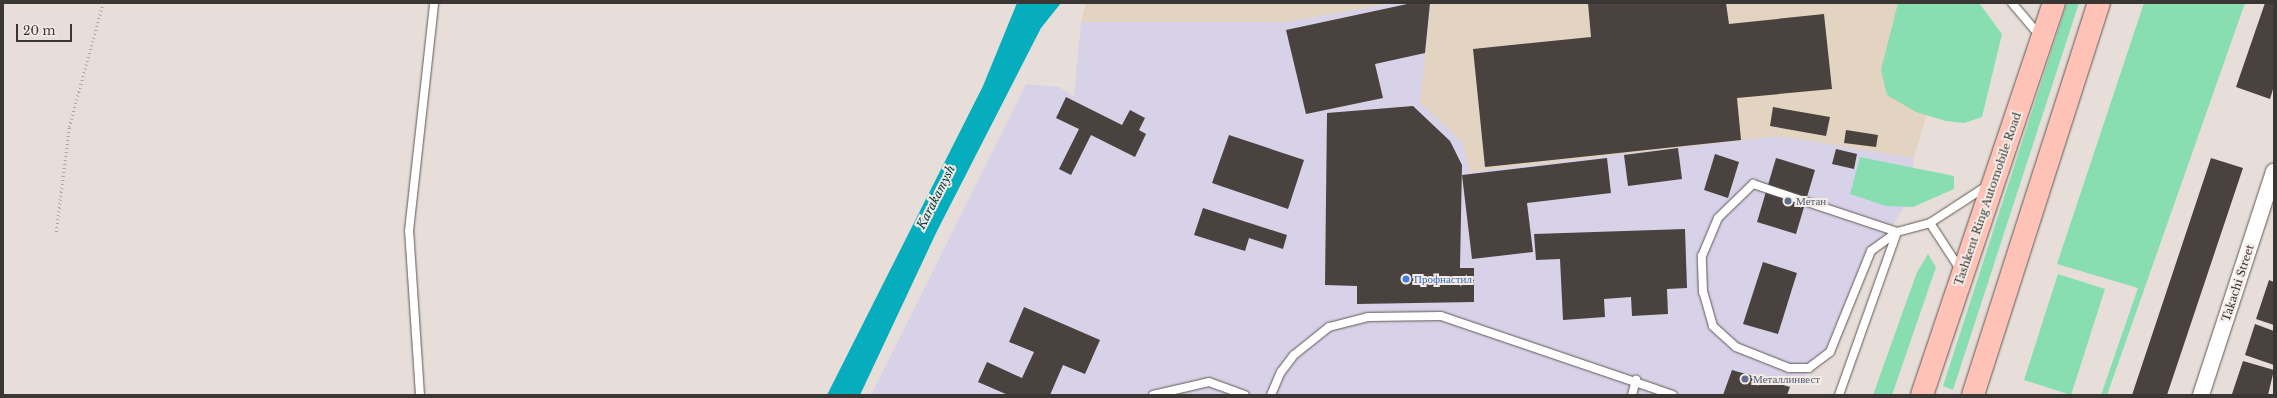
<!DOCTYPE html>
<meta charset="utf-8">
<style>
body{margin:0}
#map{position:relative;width:2277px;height:398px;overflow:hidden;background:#e7ded9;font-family:"Libre Baskerville",serif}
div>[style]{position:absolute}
.commercial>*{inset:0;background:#d7d2e8}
.industrial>*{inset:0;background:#e3d3c1}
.green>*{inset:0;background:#88deb0}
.water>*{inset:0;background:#06aebd}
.building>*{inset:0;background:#4a423e}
.path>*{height:2.5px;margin-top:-1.25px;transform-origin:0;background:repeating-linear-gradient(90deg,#ada6a2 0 1px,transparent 0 4px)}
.roads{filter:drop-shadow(0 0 1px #605854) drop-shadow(0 0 1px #605854)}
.service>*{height:8px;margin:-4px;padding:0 4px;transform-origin:4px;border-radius:4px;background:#fff}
.minor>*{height:16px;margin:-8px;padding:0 8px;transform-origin:8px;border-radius:8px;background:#fff}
.trunk>*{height:22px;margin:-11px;padding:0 11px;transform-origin:11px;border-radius:11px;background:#fec2b6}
.dots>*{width:11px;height:11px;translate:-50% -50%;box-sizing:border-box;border:2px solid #f4ebe6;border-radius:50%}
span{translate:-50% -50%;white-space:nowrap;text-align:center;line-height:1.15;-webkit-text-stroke:4px #f4ebe6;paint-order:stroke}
.street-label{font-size:11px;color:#3a3634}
.service-label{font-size:11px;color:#4e5e75}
.left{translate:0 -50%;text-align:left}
.shop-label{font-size:11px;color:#366cbe}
.water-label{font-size:12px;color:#034349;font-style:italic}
.frame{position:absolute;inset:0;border:4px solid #3a3634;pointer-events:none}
.scale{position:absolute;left:16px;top:24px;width:56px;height:18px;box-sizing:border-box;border:2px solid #3a3634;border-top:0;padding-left:5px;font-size:12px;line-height:14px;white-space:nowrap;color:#3a3634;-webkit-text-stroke:3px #f4ebe6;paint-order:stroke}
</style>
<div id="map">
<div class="commercial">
<i style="clip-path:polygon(1393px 3px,1431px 3px,1420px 102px,1462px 142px,1682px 147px,1779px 136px,1914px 158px,1906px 203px,1869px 266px,1836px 351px,1790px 387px,1787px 395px,871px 395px,1026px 84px,1059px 87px,1074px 97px,1081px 22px,1287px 22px)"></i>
</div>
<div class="industrial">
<i style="clip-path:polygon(1086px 3px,1393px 3px,1287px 22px,1081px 22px)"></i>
<i style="clip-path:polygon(1431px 3px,1959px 3px,1914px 158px,1779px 136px,1470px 172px,1462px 142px,1420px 102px)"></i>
</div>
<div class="green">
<i style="clip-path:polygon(1898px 3px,1979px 3px,2002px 34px,1982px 117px,1964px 123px,1946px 121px,1916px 112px,1887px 95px,1881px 70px)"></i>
<i style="clip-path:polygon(2067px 3px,2079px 3px,1953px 390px,1943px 386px)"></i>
<i style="clip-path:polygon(2144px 3px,2245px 3px,2107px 395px,2101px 395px,2138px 288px,2057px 264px)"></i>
<i style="clip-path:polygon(1860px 157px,1954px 176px,1954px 189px,1913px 207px,1886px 206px,1850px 194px)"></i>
<i style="clip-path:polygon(1928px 254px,1936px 267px,1892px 395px,1873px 395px,1917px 272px)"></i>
<i style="clip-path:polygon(2058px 274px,2105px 289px,2071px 395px,2024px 380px)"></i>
</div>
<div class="water">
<i style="clip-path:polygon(1017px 3px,1061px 3px,1041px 28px,937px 231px,860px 395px,827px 395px,983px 86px)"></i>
</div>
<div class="building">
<i style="clip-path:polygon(1412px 3px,1430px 3px,1425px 53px,1375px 64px,1383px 98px,1306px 114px,1286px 30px)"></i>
<i style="clip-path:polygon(1588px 3px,1726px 3px,1729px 24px,1824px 14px,1832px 89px,1737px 98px,1741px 140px,1485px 167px,1473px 49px,1591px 37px)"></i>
<i style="clip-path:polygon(2265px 3px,2274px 3px,2274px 86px,2270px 99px,2236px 87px)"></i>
<i style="clip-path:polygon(1066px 97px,1122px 125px,1130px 110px,1145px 118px,1139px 130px,1146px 134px,1135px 157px,1091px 135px,1071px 175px,1059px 169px,1079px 129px,1056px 118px)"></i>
<i style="clip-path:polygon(1413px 106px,1450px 141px,1462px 165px,1460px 268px,1474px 268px,1474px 302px,1357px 304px,1357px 286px,1325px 285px,1327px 113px)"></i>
<i style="clip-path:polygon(1773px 107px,1830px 117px,1826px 136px,1770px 126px)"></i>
<i style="clip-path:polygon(1846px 130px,1878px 135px,1876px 147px,1844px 143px)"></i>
<i style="clip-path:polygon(1229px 135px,1304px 160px,1288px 209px,1212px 183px)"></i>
<i style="clip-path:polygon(1678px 148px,1682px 179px,1628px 186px,1624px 155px)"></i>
<i style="clip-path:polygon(1836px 149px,1857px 154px,1854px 169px,1832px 164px)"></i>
<i style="clip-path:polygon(1715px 154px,1739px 162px,1728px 198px,1704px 190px)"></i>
<i style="clip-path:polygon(1607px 158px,1611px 193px,1527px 203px,1533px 252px,1472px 259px,1462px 175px)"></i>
<i style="clip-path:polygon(1776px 158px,1815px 170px,1796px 234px,1757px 222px)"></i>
<i style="clip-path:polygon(2211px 158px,2243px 168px,2167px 395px,2132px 395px)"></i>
<i style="clip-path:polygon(1203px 208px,1287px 235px,1283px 249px,1249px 238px,1245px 251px,1194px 235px)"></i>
<i style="clip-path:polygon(1685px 229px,1687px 288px,1667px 289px,1668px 314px,1632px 316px,1631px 297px,1604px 299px,1605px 317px,1563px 320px,1560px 259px,1536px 260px,1534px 234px)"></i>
<i style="clip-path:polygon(1763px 262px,1797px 273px,1778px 334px,1743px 324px)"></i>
<i style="clip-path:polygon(2269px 280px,2274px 282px,2274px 325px,2256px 319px)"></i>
<i style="clip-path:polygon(1024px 307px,1100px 340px,1085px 374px,1063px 365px,1050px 395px,1008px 395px,978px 382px,987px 362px,1022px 378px,1034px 352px,1009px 342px)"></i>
<i style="clip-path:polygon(2255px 324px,2274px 331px,2274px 365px,2245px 355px)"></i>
<i style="clip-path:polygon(2243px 361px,2274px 370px,2268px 395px,2232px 394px)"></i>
<i style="clip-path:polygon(1732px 370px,1790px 387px,1787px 395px,1723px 395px)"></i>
</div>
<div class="path">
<i style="left:56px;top:232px;width:106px;rotate:-82.9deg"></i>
<i style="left:69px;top:127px;width:129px;rotate:-74.7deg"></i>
</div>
<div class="roads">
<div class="service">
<i style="left:2012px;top:3px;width:43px;rotate:49.7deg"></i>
<i style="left:1753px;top:184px;width:152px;rotate:18.4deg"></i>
<i style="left:1897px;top:232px;width:32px;rotate:144deg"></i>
<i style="left:1871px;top:251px;width:109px;rotate:112.1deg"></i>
<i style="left:1830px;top:352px;width:26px;rotate:143deg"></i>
<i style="left:1809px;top:368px;width:20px;rotate:180deg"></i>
<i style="left:1789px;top:368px;width:57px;rotate:-158.4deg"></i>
<i style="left:1736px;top:347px;width:31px;rotate:-138deg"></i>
<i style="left:1713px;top:326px;width:35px;rotate:-106deg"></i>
<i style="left:1703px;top:292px;width:36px;rotate:-92deg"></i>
<i style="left:1702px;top:256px;width:41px;rotate:-67.2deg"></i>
<i style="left:1718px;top:218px;width:49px;rotate:-44.2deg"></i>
<i style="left:1930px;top:223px;width:55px;rotate:56.9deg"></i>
<i style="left:420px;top:395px;width:164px;rotate:-93.8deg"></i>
<i style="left:409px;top:231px;width:229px;rotate:-83.7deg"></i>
<i style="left:1153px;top:395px;width:57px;rotate:-13.1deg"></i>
<i style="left:1209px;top:382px;width:38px;rotate:20deg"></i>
<i style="left:1271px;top:395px;width:25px;rotate:-67deg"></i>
<i style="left:1281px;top:372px;width:21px;rotate:-53deg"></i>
<i style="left:1294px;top:355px;width:45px;rotate:-38.7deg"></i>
<i style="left:1329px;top:327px;width:40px;rotate:-14.4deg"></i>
<i style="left:1368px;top:317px;width:73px;rotate:-0.8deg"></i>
<i style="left:1441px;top:316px;width:245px;rotate:18.8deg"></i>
<i style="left:1632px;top:395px;width:16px;rotate:-75deg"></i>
<i style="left:1839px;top:395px;width:173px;rotate:-70.4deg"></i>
<i style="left:1897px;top:232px;width:34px;rotate:-15deg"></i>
<i style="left:1930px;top:223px;width:68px;rotate:-33deg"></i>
</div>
<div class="minor">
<i style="left:2201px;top:395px;width:235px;rotate:-71.9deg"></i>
</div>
<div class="trunk">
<i style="left:1922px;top:395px;width:414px;rotate:-71.4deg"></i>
<i style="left:1973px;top:395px;width:412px;rotate:-72.2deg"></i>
</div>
</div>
<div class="dots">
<i style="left:1788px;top:201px;background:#5c6f8a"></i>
<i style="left:1406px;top:279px;background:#3f7fe0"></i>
<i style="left:1745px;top:379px;background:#5c6f8a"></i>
</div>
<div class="street-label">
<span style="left:1988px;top:199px;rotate:-71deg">Tashkent Ring Automobile Road</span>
<span style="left:2238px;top:283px;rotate:-72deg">Takachi Street</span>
</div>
<div class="service-label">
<span class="left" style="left:1796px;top:201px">Метан</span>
<span class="left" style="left:1753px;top:379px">Металлинвест</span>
</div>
<div class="shop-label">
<span class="left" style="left:1414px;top:279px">Профнастил</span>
</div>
<div class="water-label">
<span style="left:936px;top:197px;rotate:-63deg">Karakamysh</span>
</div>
<div class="frame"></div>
<div class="scale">20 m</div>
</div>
